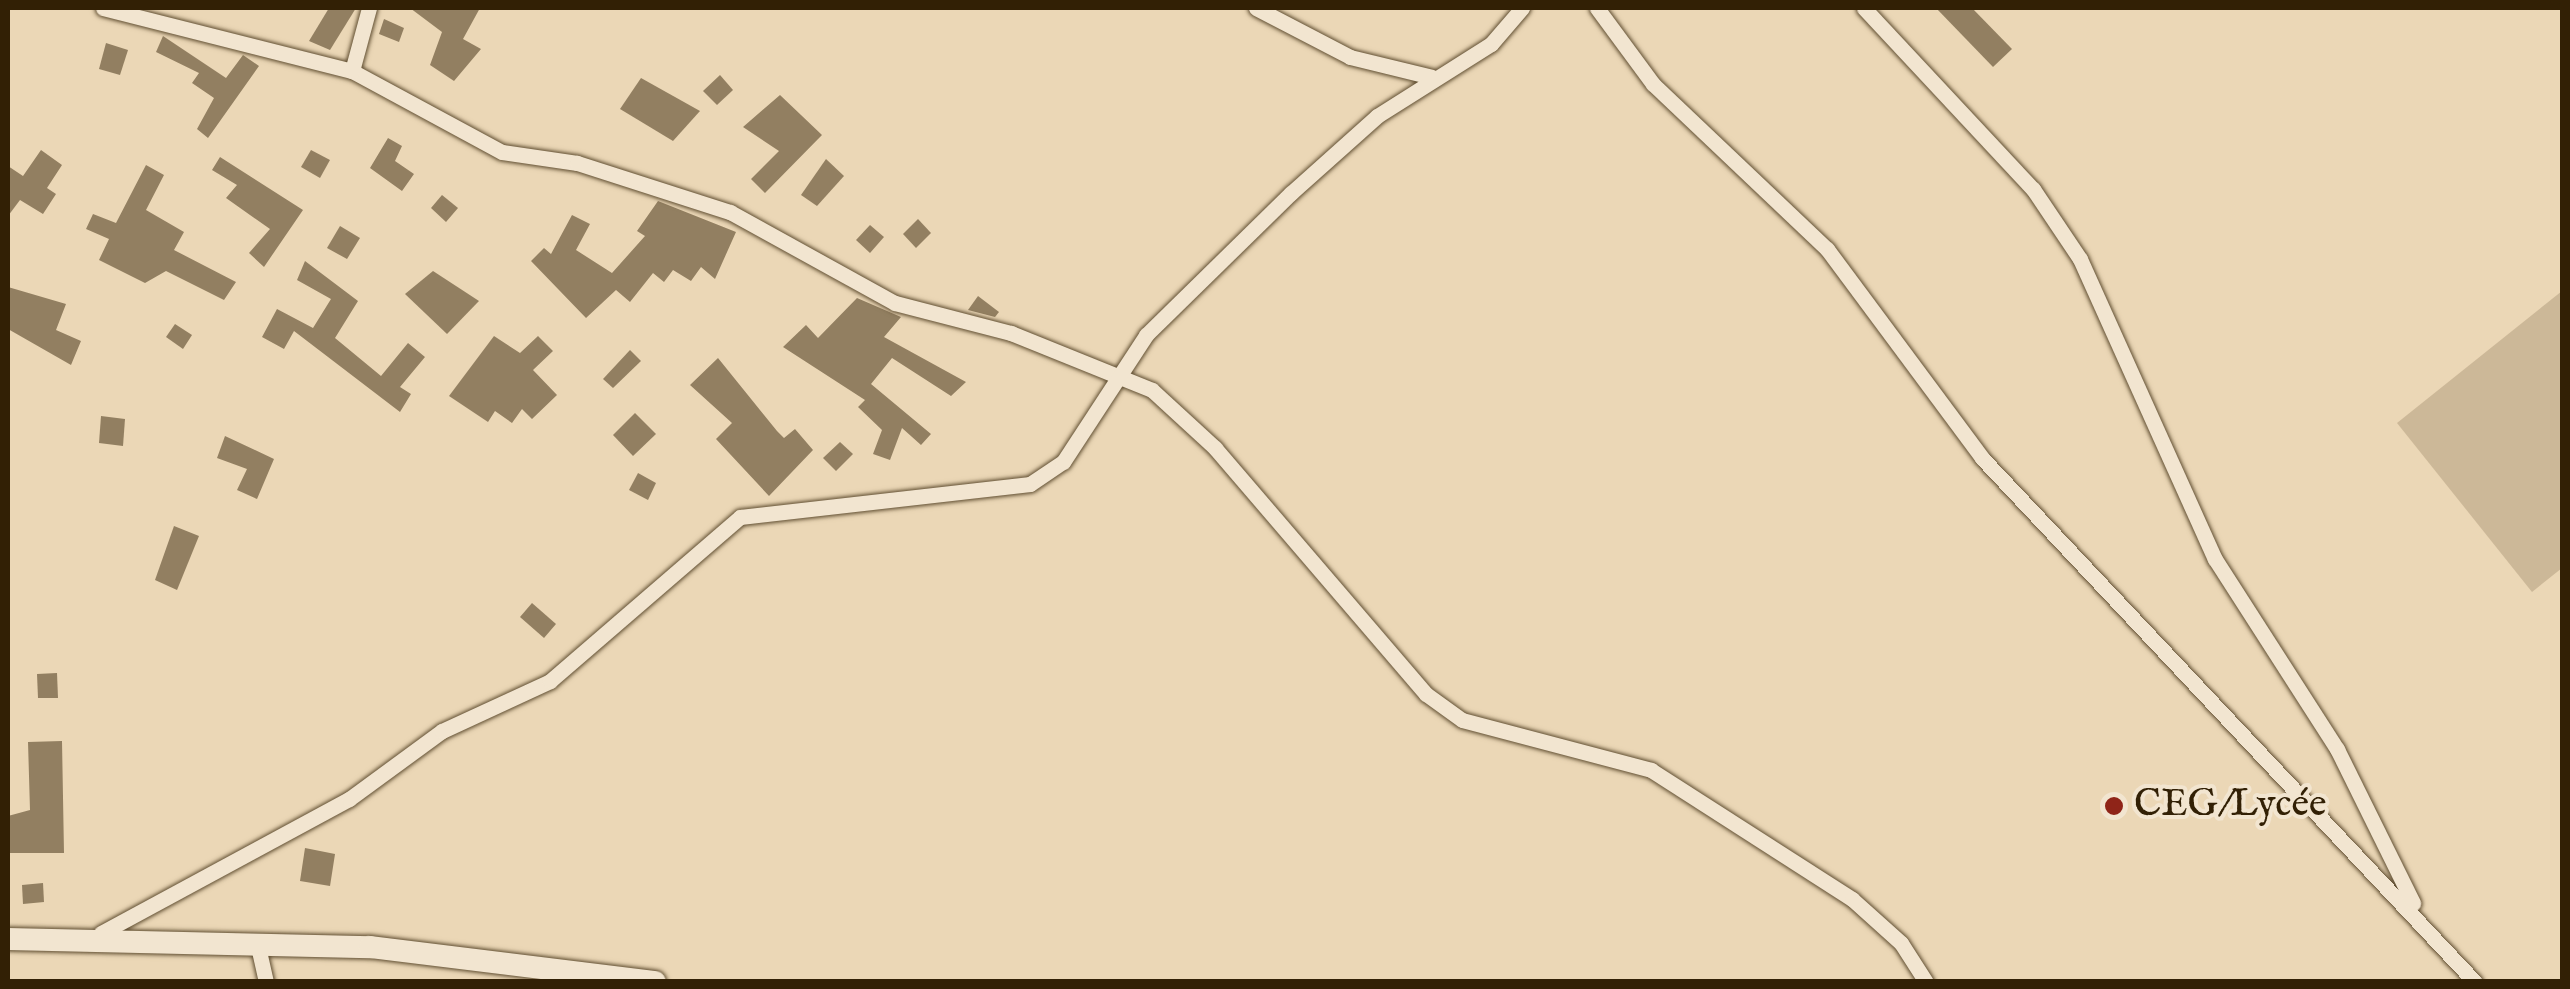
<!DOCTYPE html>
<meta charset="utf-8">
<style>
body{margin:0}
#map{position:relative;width:2570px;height:989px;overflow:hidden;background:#ebd7b6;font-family:"IM FELL English",serif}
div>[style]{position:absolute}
.green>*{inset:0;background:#ccb898}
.building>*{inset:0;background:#927f61}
.roads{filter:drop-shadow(0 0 2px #604e31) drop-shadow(0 0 2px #604e31)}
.street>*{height:15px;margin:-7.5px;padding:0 7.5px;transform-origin:7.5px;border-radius:7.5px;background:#f2e5d0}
.secondary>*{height:22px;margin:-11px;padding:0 11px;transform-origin:11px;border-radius:11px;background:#f2e5d0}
.dots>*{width:28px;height:28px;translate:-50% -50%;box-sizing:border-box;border:5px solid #f2e5d0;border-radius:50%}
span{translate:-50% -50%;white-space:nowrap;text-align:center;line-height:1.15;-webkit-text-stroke:8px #f2e5d0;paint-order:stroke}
.poi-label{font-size:38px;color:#322005}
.left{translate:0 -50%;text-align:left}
.frame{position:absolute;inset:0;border:10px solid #322005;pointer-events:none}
</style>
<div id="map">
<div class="green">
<i style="clip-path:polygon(2562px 291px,2562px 568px,2532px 592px,2397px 423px)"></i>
</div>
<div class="building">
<i style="clip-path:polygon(329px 8px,356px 8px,330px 50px,309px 41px)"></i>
<i style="clip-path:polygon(410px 8px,480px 8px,463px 39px,481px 49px,454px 81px,430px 65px,442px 32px)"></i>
<i style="clip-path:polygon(1936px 8px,1972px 8px,2012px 49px,1993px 67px)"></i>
<i style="clip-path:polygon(384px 19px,404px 28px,399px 42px,379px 34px)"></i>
<i style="clip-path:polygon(163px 36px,226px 78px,243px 55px,259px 66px,208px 138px,197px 129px,214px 98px,192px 83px,199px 73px,156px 52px)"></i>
<i style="clip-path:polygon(106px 43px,128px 50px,120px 75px,99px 69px)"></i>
<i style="clip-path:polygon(720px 75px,733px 90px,717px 105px,703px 91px)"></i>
<i style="clip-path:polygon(641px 78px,700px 111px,673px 141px,620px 109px)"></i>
<i style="clip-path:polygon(780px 95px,822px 135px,765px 193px,751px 179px,779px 151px,743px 127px)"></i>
<i style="clip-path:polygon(388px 138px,402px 146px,395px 161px,414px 174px,402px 191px,370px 168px)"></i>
<i style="clip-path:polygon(41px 150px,62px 165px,47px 188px,56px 194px,43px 214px,20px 200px,8px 216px,8px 166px,23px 176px)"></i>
<i style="clip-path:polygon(311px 150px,330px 160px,320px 178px,301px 167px)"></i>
<i style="clip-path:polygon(220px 157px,303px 210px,264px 267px,249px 253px,270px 229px,226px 198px,237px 185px,212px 170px)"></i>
<i style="clip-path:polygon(826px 159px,844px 176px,817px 206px,801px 195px)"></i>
<i style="clip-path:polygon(146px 165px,164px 175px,146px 210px,184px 232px,174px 250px,236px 282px,224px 300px,166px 271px,145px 283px,99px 260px,109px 239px,86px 229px,93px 214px,116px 223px)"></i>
<i style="clip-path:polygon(442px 195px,458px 208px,446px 222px,431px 208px)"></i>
<i style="clip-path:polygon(658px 201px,736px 232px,715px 279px,701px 267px,691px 281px,673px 270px,664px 282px,653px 273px,630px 302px,616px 290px,586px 318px,531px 261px,544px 248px,551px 254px,572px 215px,590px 224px,576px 250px,612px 273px,645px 236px,637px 231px)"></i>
<i style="clip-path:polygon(918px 219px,931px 233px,916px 248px,903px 234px)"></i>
<i style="clip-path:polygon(870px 225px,884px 237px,870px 253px,856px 240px)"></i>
<i style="clip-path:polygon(340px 226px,360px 238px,347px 259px,327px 248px)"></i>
<i style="clip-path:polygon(305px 261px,358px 301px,335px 338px,381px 376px,408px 343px,425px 357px,400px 387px,411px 394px,400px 412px,294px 331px,284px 349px,262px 337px,277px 309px,313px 328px,331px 299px,297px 280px)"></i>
<i style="clip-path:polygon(433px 271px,479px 301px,447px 334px,405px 294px)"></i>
<i style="clip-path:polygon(8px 287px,66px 304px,56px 330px,81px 341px,71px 365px,8px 329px)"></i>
<i style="clip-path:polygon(978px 296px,999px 312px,995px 317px,968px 310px)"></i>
<i style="clip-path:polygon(857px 298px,901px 317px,884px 337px,966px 382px,951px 396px,892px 358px,871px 384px,931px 434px,921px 445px,902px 428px,890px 460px,873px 454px,882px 430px,858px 407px,865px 400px,783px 347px,806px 325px,818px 338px)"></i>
<i style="clip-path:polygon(175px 324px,192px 335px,183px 349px,166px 337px)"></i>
<i style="clip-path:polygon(494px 336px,520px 353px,538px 336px,553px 351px,533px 370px,557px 395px,532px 419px,522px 409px,512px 423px,495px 411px,488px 422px,449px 396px)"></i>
<i style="clip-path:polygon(630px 350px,641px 361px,613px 388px,603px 379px)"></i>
<i style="clip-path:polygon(718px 358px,777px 431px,784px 438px,795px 429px,813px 450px,769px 496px,716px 439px,732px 423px,690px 385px)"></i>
<i style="clip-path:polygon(635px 413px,656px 434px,633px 456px,613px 435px)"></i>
<i style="clip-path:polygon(101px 416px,125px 419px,123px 446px,99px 443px)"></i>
<i style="clip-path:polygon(225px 436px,274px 459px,257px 499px,237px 490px,247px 469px,217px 458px)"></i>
<i style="clip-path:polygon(840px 442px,853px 454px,836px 471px,823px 458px)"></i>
<i style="clip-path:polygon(638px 473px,656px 483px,648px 500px,629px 490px)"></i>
<i style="clip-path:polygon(174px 526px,199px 536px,177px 590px,155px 580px)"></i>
<i style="clip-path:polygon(532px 603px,556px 624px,544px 638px,520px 617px)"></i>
<i style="clip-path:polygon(57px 673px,58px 698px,38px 698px,37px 674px)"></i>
<i style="clip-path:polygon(62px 741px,64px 853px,8px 853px,8px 816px,30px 810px,28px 742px)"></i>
<i style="clip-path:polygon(305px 848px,335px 854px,330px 886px,300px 881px)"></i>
<i style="clip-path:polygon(43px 883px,44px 902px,23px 904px,22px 885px)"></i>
</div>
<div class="roads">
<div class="street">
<i style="left:103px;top:8px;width:257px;rotate:14.2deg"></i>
<i style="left:352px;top:71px;width:170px;rotate:28.4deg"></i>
<i style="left:502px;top:152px;width:76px;rotate:8.3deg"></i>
<i style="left:577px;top:163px;width:161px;rotate:17.8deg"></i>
<i style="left:730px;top:212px;width:188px;rotate:28.9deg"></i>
<i style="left:895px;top:303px;width:120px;rotate:14.5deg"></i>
<i style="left:1011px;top:333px;width:152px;rotate:22deg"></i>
<i style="left:1152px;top:390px;width:86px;rotate:42.6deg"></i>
<i style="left:1215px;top:448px;width:324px;rotate:49.4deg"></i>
<i style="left:1426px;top:694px;width:44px;rotate:35.8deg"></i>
<i style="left:1462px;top:720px;width:196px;rotate:14.8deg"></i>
<i style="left:1651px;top:770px;width:239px;rotate:32.7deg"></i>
<i style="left:1852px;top:899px;width:66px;rotate:41.9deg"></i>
<i style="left:1901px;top:943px;width:46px;rotate:57.3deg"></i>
<i style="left:1256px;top:8px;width:106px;rotate:27.5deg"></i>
<i style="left:1350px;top:57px;width:84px;rotate:13.7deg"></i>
<i style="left:1597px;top:8px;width:94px;rotate:53.6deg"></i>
<i style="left:1653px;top:84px;width:240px;rotate:43.5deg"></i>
<i style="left:1827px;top:249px;width:260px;rotate:53.4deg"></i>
<i style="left:1982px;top:458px;width:719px;rotate:46.75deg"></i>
<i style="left:1864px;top:8px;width:248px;rotate:47deg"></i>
<i style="left:2033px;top:189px;width:84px;rotate:56.1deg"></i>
<i style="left:2080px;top:259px;width:329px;rotate:65.8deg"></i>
<i style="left:2215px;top:559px;width:226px;rotate:57.3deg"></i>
<i style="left:2337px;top:749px;width:172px;rotate:63.7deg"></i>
<i style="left:352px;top:71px;width:65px;rotate:-74.9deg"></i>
<i style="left:101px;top:933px;width:282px;rotate:-28.4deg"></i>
<i style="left:349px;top:799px;width:115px;rotate:-36.2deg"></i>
<i style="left:442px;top:731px;width:119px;rotate:-24.8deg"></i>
<i style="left:550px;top:681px;width:251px;rotate:-40.8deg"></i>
<i style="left:740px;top:517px;width:292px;rotate:-6.5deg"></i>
<i style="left:1030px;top:484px;width:40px;rotate:-34deg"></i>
<i style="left:1063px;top:462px;width:152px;rotate:-56.8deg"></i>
<i style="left:1146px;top:335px;width:203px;rotate:-44.4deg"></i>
<i style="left:1291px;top:193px;width:115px;rotate:-41.8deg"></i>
<i style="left:1377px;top:116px;width:135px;rotate:-32.3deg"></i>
<i style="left:1491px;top:44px;width:48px;rotate:-49.3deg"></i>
<i style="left:257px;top:942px;width:41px;rotate:77.3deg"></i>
</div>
<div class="secondary">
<i style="left:8px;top:939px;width:362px;rotate:1.3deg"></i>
<i style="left:370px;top:947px;width:287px;rotate:7deg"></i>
</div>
</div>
<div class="dots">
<i style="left:2114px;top:806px;background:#8f2418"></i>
</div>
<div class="poi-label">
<span class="left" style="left:2134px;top:806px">CEG/Lycée</span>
</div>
<div class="frame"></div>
</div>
